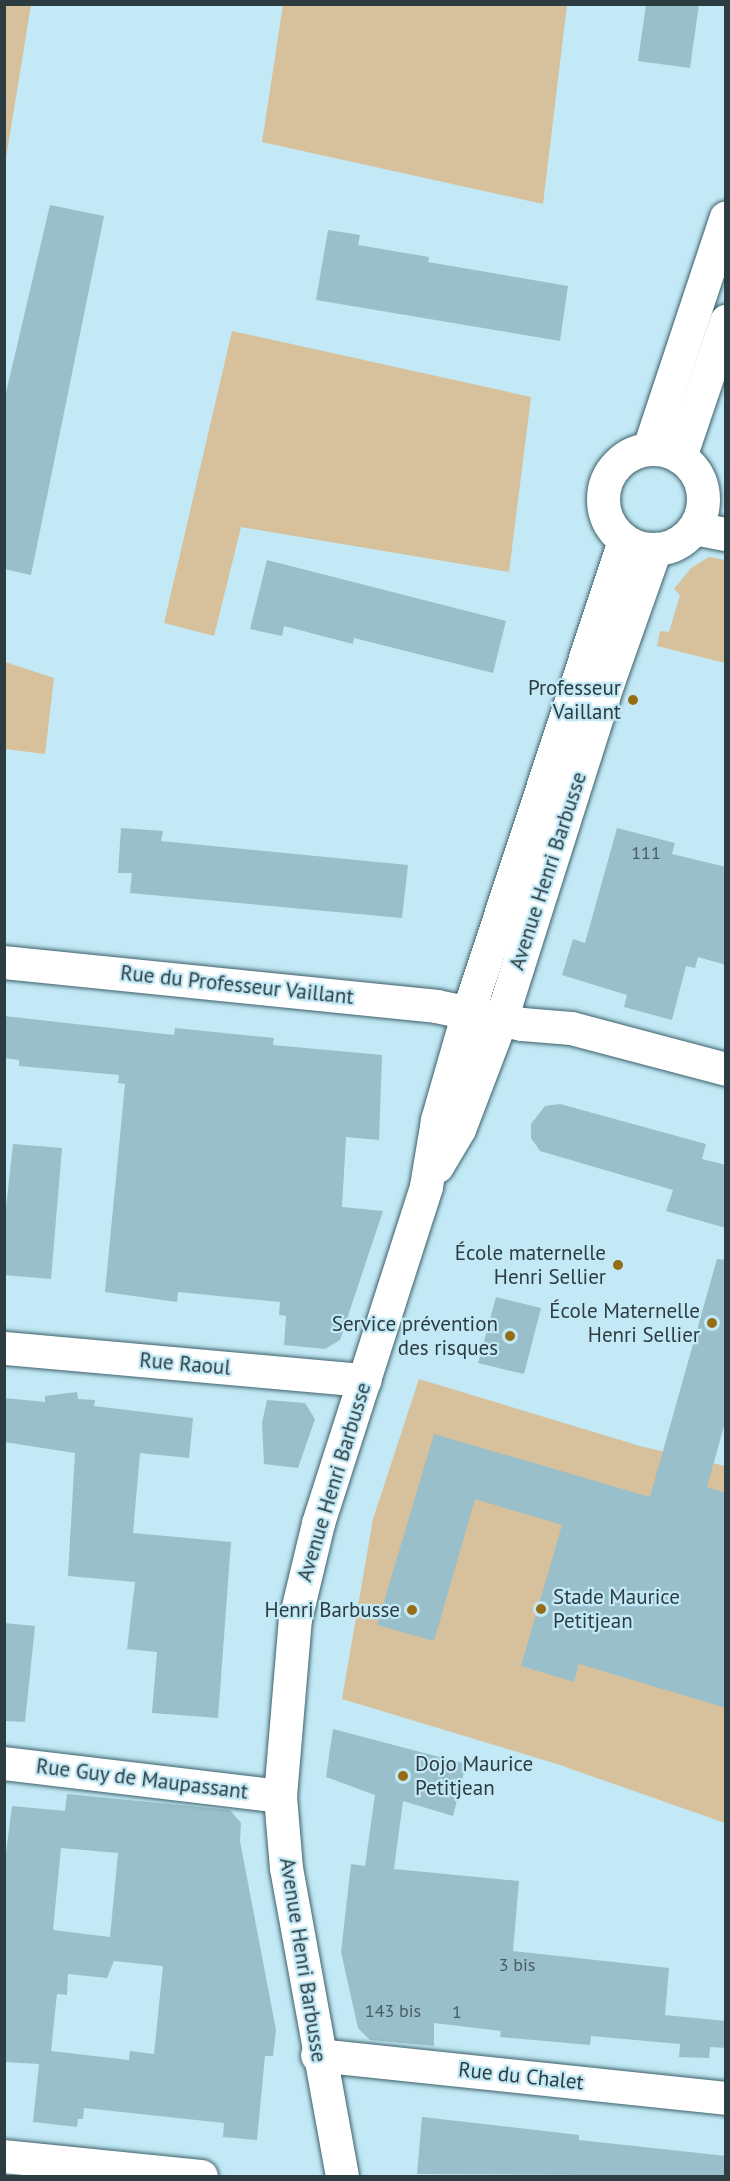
<!DOCTYPE html>
<meta charset="utf-8">
<style>
body{margin:0}
#map{position:relative;width:730px;height:2181px;overflow:hidden;background:#c2e9f5;font-family:"PT Sans",sans-serif}
div>[style]{position:absolute}
.green>*{inset:0;background:#d7c19c}
.building>*{inset:0;background:#99bfca}
.roads{filter:drop-shadow(0 0 2px #3d616b) drop-shadow(0 0 2px #3d616b)}
.minor>*{height:33px;margin:-16.5px;padding:0 16.5px;transform-origin:16.5px;border-radius:16.5px;background:#fff}
.minor>.ring{margin:-16.5px;padding:0;box-sizing:content-box;background:none;border:33px solid #fff;border-radius:50%}
.dots>*{width:16px;height:16px;translate:-50% -50%;box-sizing:border-box;border:3px solid #c2e9f5;border-radius:50%}
span{translate:-50% -50%;white-space:nowrap;text-align:center;line-height:1.15;-webkit-text-stroke:4.5px #c2e9f5;paint-order:stroke}
.number-label{font-size:18px;color:#485d63}
.number-label span{-webkit-text-stroke-width:0}
.poi-label{font-size:21px;color:#2d3c41}
.right{translate:-100% -50%;text-align:right}
.left{translate:0 -50%;text-align:left}
.street-label{font-size:21px;color:#2d3c41}
.frame{position:absolute;inset:0;border:6px solid #2d3c41;pointer-events:none}
</style>
<div id="map">
<div class="green">
<i style="clip-path:polygon(5px 4px,31px 5px,5px 164px,4px 5px)"></i>
<i style="clip-path:polygon(283px 5px,567px 5px,543px 204px,262px 142px)"></i>
<i style="clip-path:polygon(232px 331px,531px 397px,509px 572px,241px 527px,214px 636px,164px 623px)"></i>
<i style="clip-path:polygon(709px 557px,725px 560px,725px 663px,657px 646px,660px 631px,669px 632px,680px 595px,674px 589px,691px 568px)"></i>
<i style="clip-path:polygon(5px 662px,54px 678px,45px 754px,5px 749px)"></i>
<i style="clip-path:polygon(419px 1379px,640px 1446px,725px 1466px,725px 1823px,557px 1764px,342px 1699px,373px 1519px)"></i>
</div>
<div class="building">
<i style="clip-path:polygon(646px 4px,699px 4px,690px 68px,638px 61px)"></i>
<i style="clip-path:polygon(50px 205px,104px 216px,31px 575px,4px 569px,4px 401px)"></i>
<i style="clip-path:polygon(328px 230px,360px 235px,358px 245px,429px 257px,428px 262px,568px 286px,560px 341px,316px 300px)"></i>
<i style="clip-path:polygon(267px 560px,506px 621px,493px 673px,354px 638px,353px 644px,284px 626px,282px 636px,250px 629px)"></i>
<i style="clip-path:polygon(121px 828px,163px 831px,161px 841px,408px 865px,402px 918px,130px 893px,132px 873px,118px 873px)"></i>
<i style="clip-path:polygon(617px 828px,675px 843px,672px 854px,726px 867px,726px 965px,698px 957px,695px 968px,686px 966px,672px 1020px,624px 1007px,627px 995px,562px 975px,573px 939px,585px 943px)"></i>
<i style="clip-path:polygon(4px 1016px,174px 1035px,175px 1028px,224px 1033px,274px 1038px,273px 1045px,382px 1055px,379px 1140px,346px 1137px,342px 1207px,383px 1211px,340px 1340px,325px 1349px,284px 1345px,286px 1316px,279px 1315px,280px 1302px,178px 1292px,177px 1302px,105px 1292px,125px 1084px,118px 1083px,119px 1075px,19px 1066px,19px 1060px,4px 1058px)"></i>
<i style="clip-path:polygon(560px 1104px,706px 1144px,702px 1159px,726px 1165px,726px 1228px,666px 1211px,673px 1190px,540px 1151px,531px 1138px,531px 1124px,545px 1106px)"></i>
<i style="clip-path:polygon(13px 1144px,62px 1148px,51px 1279px,4px 1275px,4px 1225px)"></i>
<i style="clip-path:polygon(717px 1259px,726px 1260px,726px 1419px,707px 1487px,726px 1493px,726px 1708px,579px 1664px,574px 1682px,521px 1666px,562px 1525px,475px 1499px,434px 1641px,377px 1625px,434px 1434px,650px 1497px)"></i>
<i style="clip-path:polygon(496px 1297px,541px 1308px,524px 1374px,478px 1363px)"></i>
<i style="clip-path:polygon(77px 1392px,78px 1399px,95px 1400px,94px 1406px,193px 1418px,189px 1458px,140px 1453px,133px 1533px,231px 1542px,218px 1718px,152px 1713px,157px 1652px,127px 1649px,135px 1582px,68px 1576px,75px 1453px,4px 1442px,4px 1398px,45px 1402px,45px 1396px)"></i>
<i style="clip-path:polygon(267px 1400px,305px 1403px,315px 1419px,298px 1468px,264px 1464px,262px 1423px)"></i>
<i style="clip-path:polygon(4px 1623px,35px 1626px,25px 1722px,4px 1721px)"></i>
<i style="clip-path:polygon(333px 1729px,466px 1764px,453px 1816px,403px 1801px,394px 1869px,519px 1881px,513px 1951px,669px 1968px,665px 2015px,726px 2021px,726px 2048px,710px 2047px,709px 2058px,679px 2057px,680px 2044px,591px 2036px,590px 2045px,500px 2037px,501px 2031px,434px 2023px,434px 2046px,370px 2040px,358px 2028px,341px 1952px,351px 1864px,365px 1866px,375px 1795px,326px 1777px)"></i>
<i style="clip-path:polygon(evenodd,67px 1794px,230px 1810px,241px 1823px,240px 1841px,276px 2030px,273px 2056px,265px 2056px,257px 2140px,223px 2137px,224px 2123px,84px 2108px,83px 2119px,78px 2119px,77px 2127px,33px 2122px,39px 2064px,4px 2062px,4px 1868px,12px 1806px,65px 1811px,67px 1794px,61px 1848px,118px 1853px,110px 1937px,53px 1930px,61px 1848px,67px 1794px,114px 1961px,163px 1966px,154px 2054px,130px 2051px,129px 2060px,51px 2051px,57px 1994px,67px 1995px,68px 1974px,107px 1978px,114px 1961px)"></i>
<i style="clip-path:polygon(422px 2117px,579px 2135px,579px 2140px,726px 2156px,726px 2176px,417px 2174px)"></i>
</div>
<div class="roads">
<div class="minor">
<i style="left:649px;top:448px;width:243px;rotate:-71.6deg"></i>
<i class="ring" style="left:603px;top:449px;width:67px;height:67px"></i>
<i style="left:680px;top:457px;width:144px;rotate:-71.3deg"></i>
<i style="left:694px;top:528px;width:33px;rotate:11deg"></i>
<i style="left:4px;top:962px;width:434px;rotate:5.8deg"></i>
<i style="left:436px;top:1006px;width:88px;rotate:11.8deg"></i>
<i style="left:522px;top:1024px;width:49px;rotate:4.7deg"></i>
<i style="left:571px;top:1028px;width:160px;rotate:14.8deg"></i>
<i style="left:437px;top:1166px;width:43px;rotate:-59.3deg"></i>
<i style="left:459px;top:1129px;width:118px;rotate:-69.1deg"></i>
<i style="left:501px;top:1019px;width:354px;rotate:-72.4deg"></i>
<i style="left:608px;top:682px;width:141px;rotate:-70.5deg"></i>
<i style="left:4px;top:1348px;width:362px;rotate:5.1deg"></i>
<i style="left:4px;top:1763px;width:278px;rotate:6.8deg"></i>
<i style="left:317px;top:2055px;width:411px;rotate:6deg"></i>
<i style="left:4px;top:2156px;width:198px;rotate:5.8deg"></i>
<i style="left:342px;top:2176px;width:313px;rotate:-100.3deg"></i>
<i style="left:286px;top:1868px;width:72px;rotate:-94.8deg"></i>
<i style="left:280px;top:1796px;width:178px;rotate:-85.2deg"></i>
<i style="left:295px;top:1619px;width:99px;rotate:-76.5deg"></i>
<i style="left:318px;top:1523px;width:354px;rotate:-72.2deg"></i>
<i style="left:426px;top:1186px;width:67px;rotate:-80.5deg"></i>
<i style="left:437px;top:1120px;width:112px;rotate:-74deg"></i>
<i style="left:468px;top:1012px;width:497px;rotate:-71.7deg"></i>
</div>
</div>
<div class="dots">
<i style="left:633px;top:700px;background:#956d17"></i>
<i style="left:618px;top:1265px;background:#956d17"></i>
<i style="left:712px;top:1323px;background:#956d17"></i>
<i style="left:510px;top:1336px;background:#956d17"></i>
<i style="left:541px;top:1609px;background:#956d17"></i>
<i style="left:412px;top:1610px;background:#956d17"></i>
<i style="left:403px;top:1776px;background:#956d17"></i>
</div>
<div class="number-label">
<span style="left:646px;top:853px">111</span>
<span style="left:517px;top:1965px">3 bis</span>
<span style="left:393px;top:2011px">143 bis</span>
<span style="left:457px;top:2012px">1</span>
</div>
<div class="poi-label">
<span class="right" style="left:621px;top:700px">Professeur<br>Vaillant</span>
<span class="right" style="left:606px;top:1265px">École maternelle<br>Henri Sellier</span>
<span class="right" style="left:700px;top:1323px">École Maternelle<br>Henri Sellier</span>
<span class="right" style="left:498px;top:1336px">Service prévention<br>des risques</span>
<span class="left" style="left:553px;top:1609px">Stade Maurice<br>Petitjean</span>
<span class="right" style="left:400px;top:1610px">Henri Barbusse</span>
<span class="left" style="left:415px;top:1776px">Dojo Maurice<br>Petitjean</span>
</div>
<div class="street-label">
<span style="left:548px;top:871px;rotate:-72deg">Avenue Henri Barbusse</span>
<span style="left:237px;top:985px;rotate:6deg">Rue du Professeur Vaillant</span>
<span style="left:185px;top:1364px;rotate:5deg">Rue Raoul</span>
<span style="left:334px;top:1482px;rotate:-73deg">Avenue Henri Barbusse</span>
<span style="left:142px;top:1779px;rotate:7deg">Rue Guy de Maupassant</span>
<span style="left:303px;top:1960px;rotate:81deg">Avenue Henri Barbusse</span>
<span style="left:521px;top:2076px;rotate:6deg">Rue du Chalet</span>
</div>
<div class="frame"></div>
</div>
